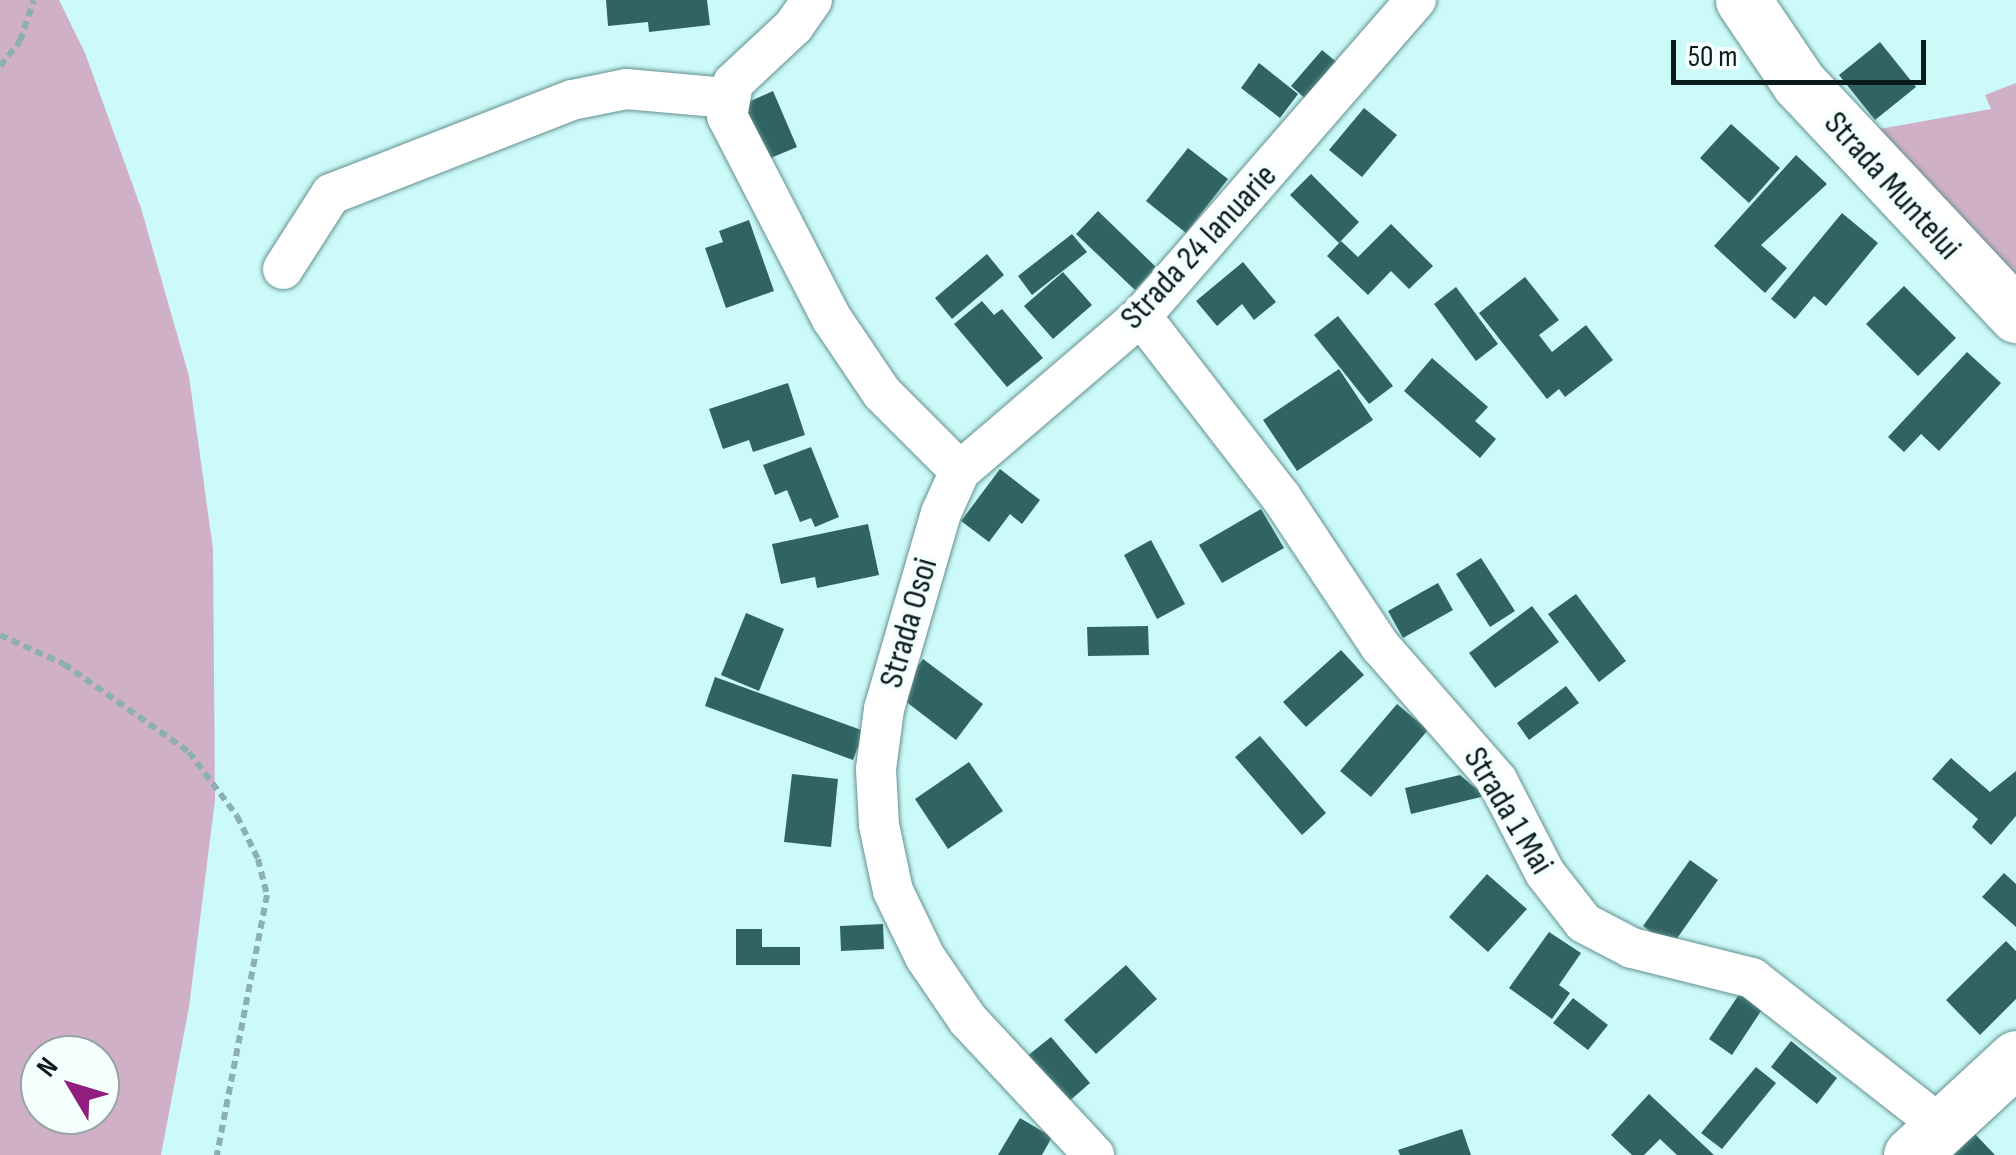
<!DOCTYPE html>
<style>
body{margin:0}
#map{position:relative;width:2016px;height:1155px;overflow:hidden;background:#cbfaf8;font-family:"Sofia Sans Condensed",sans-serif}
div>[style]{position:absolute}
.green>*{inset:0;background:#cfb0c7}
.building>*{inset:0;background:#306463}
.path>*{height:6px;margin-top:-3px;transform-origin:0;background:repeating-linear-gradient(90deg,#8bb0af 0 8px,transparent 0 13px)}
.roads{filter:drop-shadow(0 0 2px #64908f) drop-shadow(0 0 2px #64908f)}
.street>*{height:40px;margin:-20px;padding:0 20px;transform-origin:20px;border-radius:20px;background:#fff}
.secondary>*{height:55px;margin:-27.5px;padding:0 27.5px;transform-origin:27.5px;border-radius:27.5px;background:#fff}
span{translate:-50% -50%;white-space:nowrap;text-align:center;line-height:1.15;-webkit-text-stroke:10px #f5fffe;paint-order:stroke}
.street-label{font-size:35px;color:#091b1b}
.north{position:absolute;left:20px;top:1035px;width:100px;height:100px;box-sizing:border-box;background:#f5fffe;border:2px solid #97a4a3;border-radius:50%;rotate:308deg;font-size:28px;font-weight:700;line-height:40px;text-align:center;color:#091b1b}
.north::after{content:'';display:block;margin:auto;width:35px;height:45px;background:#911e7e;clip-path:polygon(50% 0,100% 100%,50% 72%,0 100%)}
.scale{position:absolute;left:1671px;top:40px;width:255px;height:45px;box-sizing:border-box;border:5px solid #091b1b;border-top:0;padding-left:12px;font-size:30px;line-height:35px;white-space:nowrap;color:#091b1b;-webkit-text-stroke:8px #f5fffe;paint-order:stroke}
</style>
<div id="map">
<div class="green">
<i style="clip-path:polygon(evenodd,0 0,59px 0,85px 53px,141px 208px,189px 376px,213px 549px,215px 800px,189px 1007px,161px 1155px,0 1155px,0 0,100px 1055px,100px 1115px,40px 1115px,40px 1055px,100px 1055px)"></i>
<i style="clip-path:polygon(2016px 83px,2016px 285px,1874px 130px,1991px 109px,1985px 95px)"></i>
</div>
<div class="building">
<i style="clip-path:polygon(606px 0,707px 0,710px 25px,649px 32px,648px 22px,608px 26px)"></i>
<i style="clip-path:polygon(1880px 42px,1916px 87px,1875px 120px,1839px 75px)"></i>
<i style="clip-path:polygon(1322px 50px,1339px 64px,1308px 101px,1291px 86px)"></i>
<i style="clip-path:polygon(1259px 63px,1298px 94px,1280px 118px,1241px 88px)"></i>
<i style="clip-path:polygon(773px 91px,797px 147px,766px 160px,742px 105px)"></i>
<i style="clip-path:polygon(1364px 108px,1397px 135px,1362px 177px,1329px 150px)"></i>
<i style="clip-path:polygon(1731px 124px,1780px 168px,1749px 203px,1700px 158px)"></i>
<i style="clip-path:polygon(1188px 148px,1228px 179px,1186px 233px,1146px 201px)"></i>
<i style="clip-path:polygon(1796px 155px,1827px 184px,1761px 245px,1787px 268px,1765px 293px,1714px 246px)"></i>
<i style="clip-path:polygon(1311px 174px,1359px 222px,1339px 243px,1290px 195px)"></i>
<i style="clip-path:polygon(1098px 211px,1156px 267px,1135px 290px,1076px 234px)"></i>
<i style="clip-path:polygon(1842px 213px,1878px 243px,1826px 306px,1814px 296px,1795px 319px,1771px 299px)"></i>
<i style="clip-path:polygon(749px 220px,774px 291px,726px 308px,705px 248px,723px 242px,719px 231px)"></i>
<i style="clip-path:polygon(1391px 224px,1433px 266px,1409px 289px,1391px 271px,1368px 295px,1327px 256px,1341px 241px,1358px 257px)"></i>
<i style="clip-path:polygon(1072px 234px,1087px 252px,1032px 295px,1018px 276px)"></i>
<i style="clip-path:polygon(987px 254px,1004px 275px,952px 319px,935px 298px)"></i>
<i style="clip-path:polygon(1243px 262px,1276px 302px,1254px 320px,1242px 304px,1217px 326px,1196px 301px)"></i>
<i style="clip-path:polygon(1063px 272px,1092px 305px,1053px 339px,1024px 306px)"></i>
<i style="clip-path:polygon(1525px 277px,1559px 320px,1539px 335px,1552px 352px,1586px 325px,1613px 360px,1565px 397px,1559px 389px,1547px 399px,1479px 313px)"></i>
<i style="clip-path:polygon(1904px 286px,1956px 338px,1918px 376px,1866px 324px)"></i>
<i style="clip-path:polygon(1456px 287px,1498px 344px,1476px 361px,1434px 304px)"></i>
<i style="clip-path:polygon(982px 301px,994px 315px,1002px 309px,1043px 358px,1007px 387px,954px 324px)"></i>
<i style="clip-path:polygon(1338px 316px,1393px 386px,1369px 404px,1314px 335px)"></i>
<i style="clip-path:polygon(1967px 352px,2001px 383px,1939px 451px,1921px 434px,1904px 452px,1888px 437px)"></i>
<i style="clip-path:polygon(1432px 358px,1488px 407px,1475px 421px,1496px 439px,1480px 458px,1404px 391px)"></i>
<i style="clip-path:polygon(1339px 369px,1373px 420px,1297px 471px,1263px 420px)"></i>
<i style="clip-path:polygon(788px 383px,805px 435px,753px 452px,749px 440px,723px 449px,709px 409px)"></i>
<i style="clip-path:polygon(811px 447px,839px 517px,815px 527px,811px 518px,800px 522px,787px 490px,775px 495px,763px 465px)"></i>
<i style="clip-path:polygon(1000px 469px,1040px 500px,1022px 524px,1010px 514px,989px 542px,961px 521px)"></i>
<i style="clip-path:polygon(1261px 509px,1284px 548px,1222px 583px,1199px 545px)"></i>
<i style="clip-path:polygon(868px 524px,879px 575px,817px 588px,815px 577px,781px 584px,772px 544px)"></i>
<i style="clip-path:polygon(1151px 540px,1185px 604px,1157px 619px,1124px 555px)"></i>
<i style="clip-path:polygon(1481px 558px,1515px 611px,1490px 627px,1456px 574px)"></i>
<i style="clip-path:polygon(1438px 583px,1453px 610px,1403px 638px,1388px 611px)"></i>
<i style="clip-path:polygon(1576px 594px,1626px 661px,1599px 682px,1548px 614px)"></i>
<i style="clip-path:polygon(1532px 606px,1559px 642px,1495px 688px,1469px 653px)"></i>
<i style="clip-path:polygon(746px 613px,784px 629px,759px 691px,721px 675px)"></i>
<i style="clip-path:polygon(1148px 626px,1149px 655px,1088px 656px,1087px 627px)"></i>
<i style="clip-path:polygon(1341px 650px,1364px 675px,1306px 727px,1283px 702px)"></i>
<i style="clip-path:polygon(923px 659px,983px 704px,956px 740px,896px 694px)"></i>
<i style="clip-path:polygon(715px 677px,864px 731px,853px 760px,705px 706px)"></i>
<i style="clip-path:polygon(1566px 686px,1579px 703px,1529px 740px,1517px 723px)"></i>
<i style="clip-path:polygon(1397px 704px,1428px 730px,1371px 797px,1340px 771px)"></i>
<i style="clip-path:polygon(1260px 736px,1326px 813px,1302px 835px,1235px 757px)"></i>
<i style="clip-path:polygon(1951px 758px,1990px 792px,2016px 771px,2016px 816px,1991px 845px,1972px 827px,1978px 819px,1932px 779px)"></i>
<i style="clip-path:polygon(969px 762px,1003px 811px,948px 849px,915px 799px)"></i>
<i style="clip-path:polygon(792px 774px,838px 779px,831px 847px,784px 842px)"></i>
<i style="clip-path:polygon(1460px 775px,1485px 796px,1411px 814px,1405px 788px)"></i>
<i style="clip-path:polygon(1690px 860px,1718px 880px,1671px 947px,1643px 926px)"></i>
<i style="clip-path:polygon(2004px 873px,2016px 884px,2016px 927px,1982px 897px)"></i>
<i style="clip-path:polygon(1487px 874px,1527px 909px,1488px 952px,1449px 917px)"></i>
<i style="clip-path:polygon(883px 924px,884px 949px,841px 951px,840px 926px)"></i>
<i style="clip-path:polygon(736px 929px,762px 929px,762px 947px,800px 947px,800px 965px,736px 965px)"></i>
<i style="clip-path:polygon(1549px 932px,1581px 953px,1559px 985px,1570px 993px,1552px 1019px,1509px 988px)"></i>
<i style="clip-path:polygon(2006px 941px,2016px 951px,2016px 999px,1980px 1035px,1946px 1000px)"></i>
<i style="clip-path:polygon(1126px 965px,1157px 999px,1096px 1054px,1064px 1020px)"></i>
<i style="clip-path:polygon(1742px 990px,1765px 1005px,1732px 1055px,1709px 1039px)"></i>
<i style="clip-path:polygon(1573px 998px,1608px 1025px,1588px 1050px,1553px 1023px)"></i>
<i style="clip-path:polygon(1051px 1037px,1090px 1083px,1066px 1104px,1026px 1057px)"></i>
<i style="clip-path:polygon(1791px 1041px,1837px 1078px,1817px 1104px,1771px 1067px)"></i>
<i style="clip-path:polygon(1756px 1067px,1776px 1083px,1722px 1149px,1701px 1133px)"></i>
<i style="clip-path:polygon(1649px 1094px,1714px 1155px,1677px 1155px,1660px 1139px,1644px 1155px,1632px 1155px,1611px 1135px)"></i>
<i style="clip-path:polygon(1020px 1118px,1052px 1137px,1042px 1155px,998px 1155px)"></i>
<i style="clip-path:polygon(1462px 1129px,1471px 1155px,1400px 1155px,1398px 1150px)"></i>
<i style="clip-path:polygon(1975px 1134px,1995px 1155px,1954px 1155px)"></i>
</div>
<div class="path">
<i style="left:0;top:66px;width:32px;rotate:-51deg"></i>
<i style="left:20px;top:41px;width:43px;rotate:-71.1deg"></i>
<i style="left:0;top:635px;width:70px;rotate:24.4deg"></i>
<i style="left:64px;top:664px;width:153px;rotate:35.1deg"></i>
<i style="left:189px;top:752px;width:80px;rotate:53.1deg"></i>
<i style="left:237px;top:816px;width:48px;rotate:64deg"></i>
<i style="left:258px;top:859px;width:37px;rotate:76deg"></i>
<i style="left:267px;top:895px;width:265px;rotate:100.9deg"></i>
</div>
<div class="roads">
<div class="street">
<i style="left:812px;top:0;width:32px;rotate:125deg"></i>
<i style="left:794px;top:26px;width:83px;rotate:136.9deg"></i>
<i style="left:733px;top:83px;width:34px;rotate:100deg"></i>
<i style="left:727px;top:116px;width:229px;rotate:62.7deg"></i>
<i style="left:832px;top:319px;width:89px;rotate:56deg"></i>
<i style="left:882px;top:393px;width:110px;rotate:45deg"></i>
<i style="left:283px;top:269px;width:89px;rotate:-57.4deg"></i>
<i style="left:331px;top:194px;width:259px;rotate:-21.3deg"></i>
<i style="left:572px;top:100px;width:55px;rotate:-11.5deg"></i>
<i style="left:626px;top:89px;width:100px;rotate:5.1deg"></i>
<i style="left:1141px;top:316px;width:229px;rotate:52.3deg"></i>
<i style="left:1281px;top:497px;width:179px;rotate:56.4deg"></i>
<i style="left:1380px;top:646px;width:178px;rotate:48.9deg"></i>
<i style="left:1497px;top:780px;width:105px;rotate:62.7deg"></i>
<i style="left:1545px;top:873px;width:63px;rotate:52deg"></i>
<i style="left:1584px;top:923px;width:54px;rotate:27.5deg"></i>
<i style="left:1632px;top:948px;width:124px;rotate:14deg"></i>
<i style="left:1752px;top:978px;width:244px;rotate:38deg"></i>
<i style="left:1094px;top:1155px;width:185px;rotate:-133deg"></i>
<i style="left:968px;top:1020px;width:76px;rotate:-124.3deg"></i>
<i style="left:925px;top:957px;width:73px;rotate:-115.9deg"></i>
<i style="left:893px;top:891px;width:67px;rotate:-102deg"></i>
<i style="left:879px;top:825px;width:56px;rotate:-93.1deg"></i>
<i style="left:876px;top:769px;width:61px;rotate:-82.4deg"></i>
<i style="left:884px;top:709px;width:204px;rotate:-73.8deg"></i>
<i style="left:941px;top:513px;width:46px;rotate:-65.7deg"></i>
<i style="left:960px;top:471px;width:238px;rotate:-40.6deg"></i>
<i style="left:1141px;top:316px;width:419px;rotate:-49deg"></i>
</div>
<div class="secondary">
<i style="left:1743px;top:0;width:100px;rotate:56deg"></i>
<i style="left:1799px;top:83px;width:318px;rotate:46.9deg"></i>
<i style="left:1911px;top:1155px;width:143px;rotate:-42.7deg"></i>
</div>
</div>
<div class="street-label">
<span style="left:1892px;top:186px;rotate:48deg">Strada Muntelui</span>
<span style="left:1199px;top:247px;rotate:-47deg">Strada 24 Ianuarie</span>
<span style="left:909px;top:623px;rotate:-74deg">Strada Osoi</span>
<span style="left:1508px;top:811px;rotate:59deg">Strada 1 Mai</span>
</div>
<div class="north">N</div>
<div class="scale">50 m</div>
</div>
